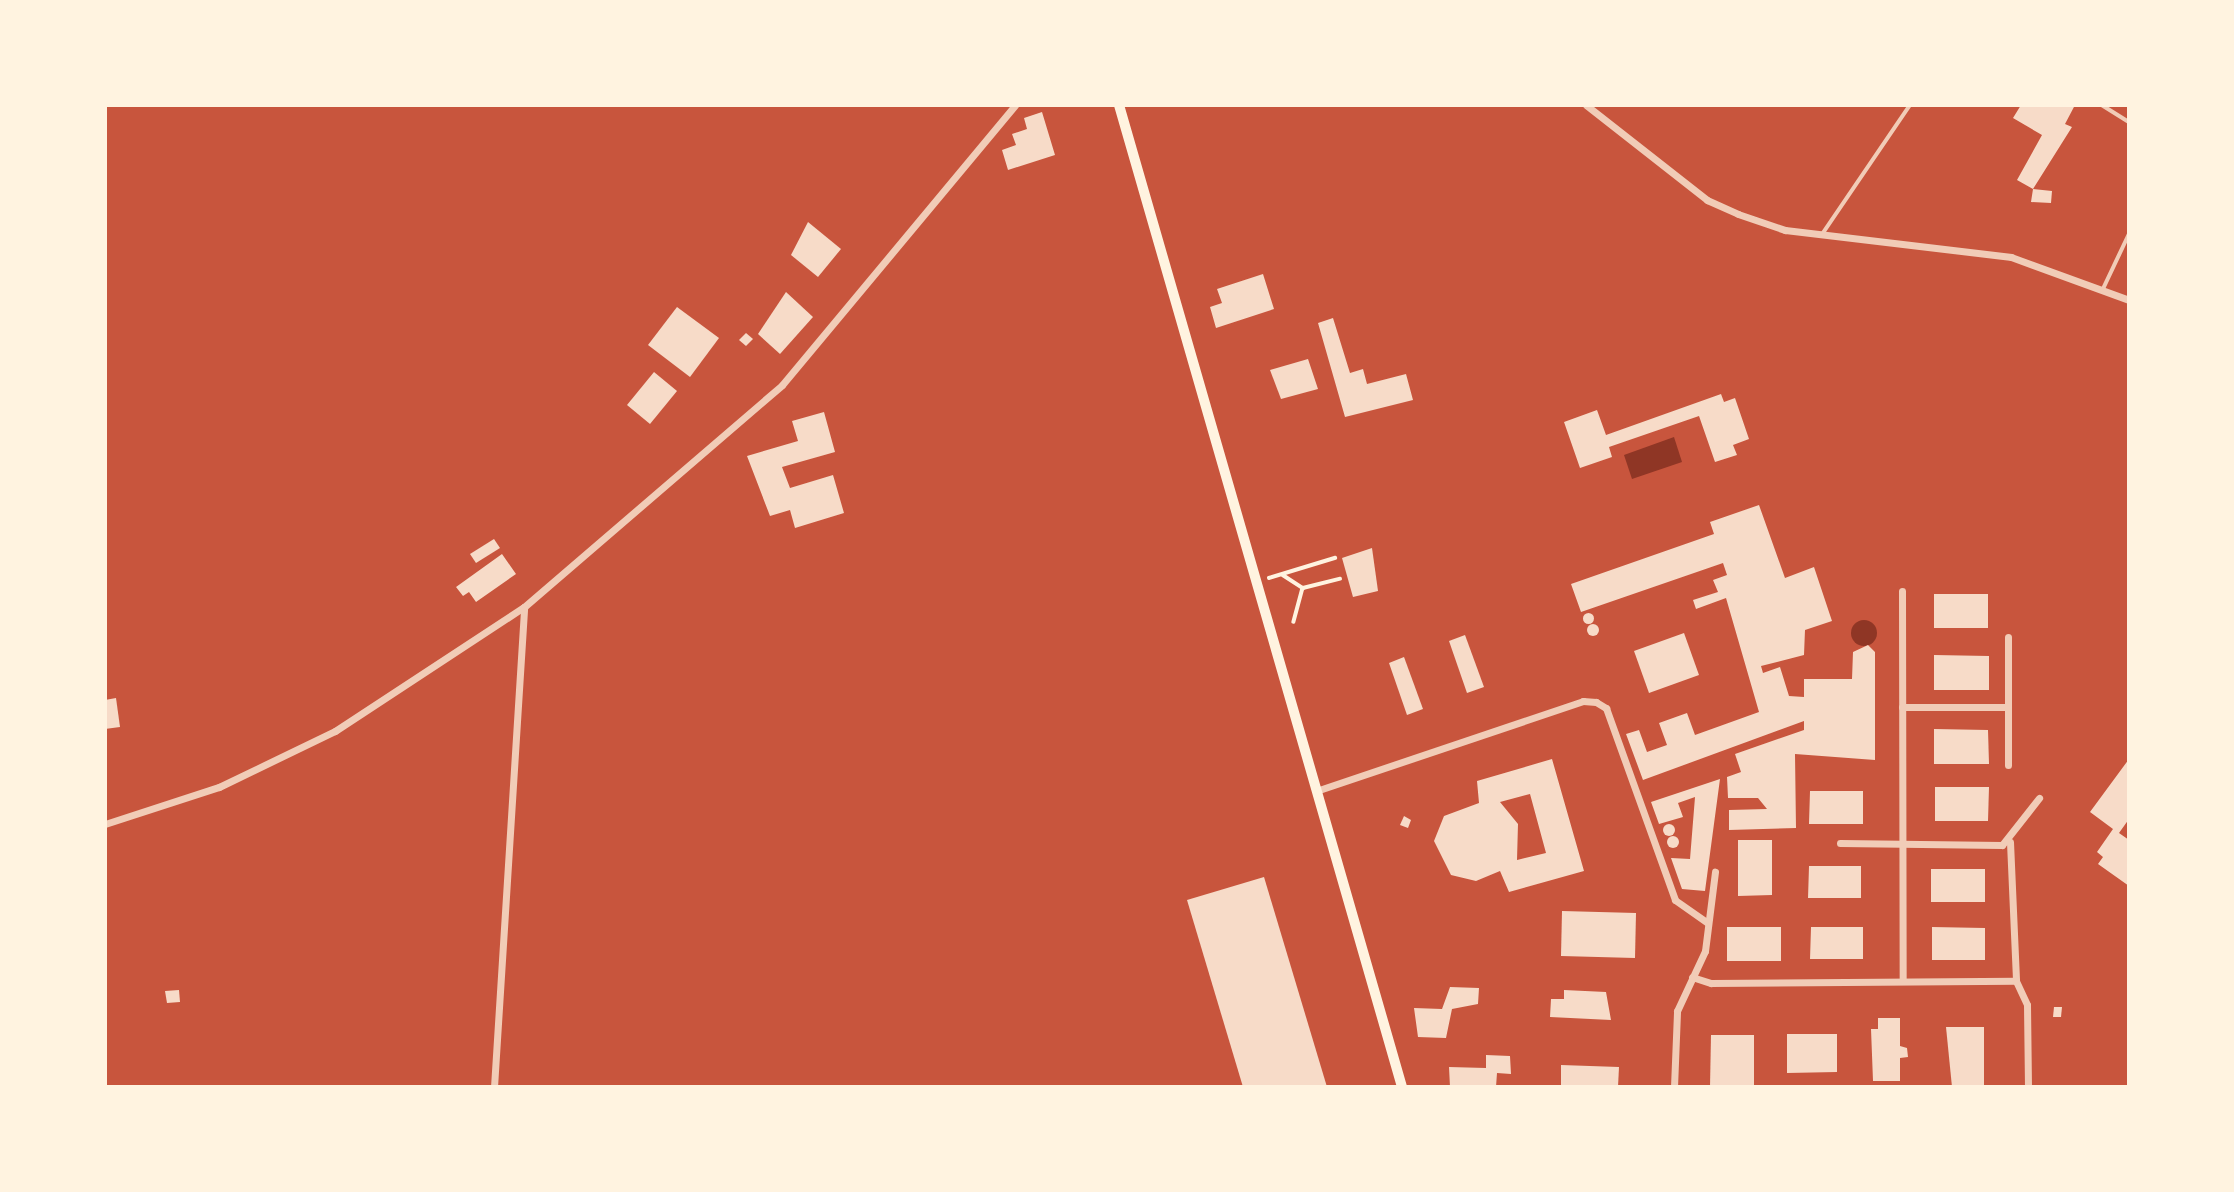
<!DOCTYPE html>
<style>
body{margin:0}
#map{position:relative;width:2234px;height:1192px;overflow:hidden;background:#c8553d;font-family:Spectral,serif}
div>[style]{position:absolute}
.water>*{inset:0;background:#8f3625}
.round{border-radius:50%}
.building>*{inset:0;background:#f7dbc8}
.path>*{height:3.5px;margin:-1.75px;padding:0 1.75px;transform-origin:1.75px;border-radius:1.75px;background:#fff3e0}
.service>*{height:3.5px;margin:-1.75px;padding:0 1.75px;transform-origin:1.75px;border-radius:1.75px;background:#f1ccb7}
.minor>*{height:7px;margin:-3.5px;padding:0 3.5px;transform-origin:3.5px;border-radius:3.5px;background:#f1ccb7}
.secondary>*{height:10px;margin:-5px;padding:0 5px;transform-origin:5px;border-radius:5px;background:#fff3e0}
span{translate:-50% -50%;white-space:nowrap;text-align:center;line-height:1.15;-webkit-text-stroke:7px #fff3e0;paint-order:stroke}
.frame{position:absolute;inset:0;border:107px solid #fff3e0;pointer-events:none}
</style>
<div id="map">
<div class="water">
<i style="clip-path:polygon(1674px 437px,1682px 462px,1632px 479px,1624px 455px)"></i>
<i class="round" style="left:1851px;top:620px;width:26px;height:26px"></i>
</div>
<div class="building">
<i style="clip-path:polygon(2021px 105px,2075px 105px,2065px 124px,2072px 127px,2033px 189px,2017px 180px,2042px 135px,2013px 118px)"></i>
<i style="clip-path:polygon(1042px 112px,1055px 155px,1008px 170px,1002px 150px,1016px 145px,1012px 134px,1027px 129px,1024px 118px)"></i>
<i style="clip-path:polygon(2033px 189px,2052px 191px,2051px 203px,2031px 202px)"></i>
<i style="clip-path:polygon(808px 222px,841px 249px,818px 277px,791px 255px)"></i>
<i style="clip-path:polygon(1263px 274px,1274px 309px,1216px 328px,1210px 307px,1222px 303px,1217px 289px)"></i>
<i style="clip-path:polygon(786px 292px,813px 317px,780px 354px,758px 334px)"></i>
<i style="clip-path:polygon(677px 307px,719px 338px,690px 377px,648px 345px)"></i>
<i style="clip-path:polygon(1333px 318px,1350px 373px,1363px 369px,1367px 384px,1406px 374px,1413px 400px,1345px 417px,1318px 323px)"></i>
<i style="clip-path:polygon(746px 333px,753px 339px,746px 346px,739px 340px)"></i>
<i style="clip-path:polygon(1308px 359px,1318px 389px,1281px 399px,1270px 370px)"></i>
<i style="clip-path:polygon(654px 372px,677px 391px,650px 424px,627px 405px)"></i>
<i style="clip-path:polygon(1721px 394px,1724px 402px,1735px 398px,1749px 439px,1733px 445px,1737px 455px,1715px 462px,1699px 416px,1609px 447px,1612px 457px,1580px 468px,1564px 422px,1597px 410px,1606px 435px)"></i>
<i style="clip-path:polygon(824px 412px,835px 452px,782px 467px,790px 488px,833px 475px,844px 513px,795px 528px,790px 510px,770px 516px,747px 456px,798px 441px,792px 421px)"></i>
<i style="clip-path:polygon(1759px 505px,1785px 578px,1814px 567px,1832px 621px,1805px 630px,1804px 655px,1761px 666px,1763px 673px,1780px 667px,1789px 696px,1804px 697px,1804px 679px,1852px 679px,1853px 652px,1868px 645px,1875px 652px,1875px 760px,1795px 754px,1796px 828px,1729px 830px,1729px 810px,1767px 809px,1758px 798px,1728px 798px,1727px 777px,1741px 772px,1735px 754px,1804px 730px,1804px 721px,1643px 780px,1626px 734px,1639px 730px,1647px 752px,1667px 745px,1659px 723px,1687px 713px,1695px 735px,1759px 712px,1726px 598px,1696px 609px,1693px 600px,1718px 592px,1713px 580px,1727px 575px,1723px 563px,1581px 612px,1571px 584px,1714px 534px,1710px 522px)"></i>
<i style="clip-path:polygon(494px 539px,500px 548px,476px 563px,470px 554px)"></i>
<i style="clip-path:polygon(1372px 548px,1378px 591px,1353px 597px,1342px 558px)"></i>
<i style="clip-path:polygon(502px 554px,516px 574px,476px 602px,469px 592px,463px 596px,456px 587px)"></i>
<i style="clip-path:polygon(1934px 594px,1988px 594px,1988px 628px,1934px 628px)"></i>
<i class="round" style="left:1582.5px;top:612.5px;width:11px;height:11px"></i>
<i class="round" style="left:1587px;top:624px;width:12px;height:12px"></i>
<i style="clip-path:polygon(1684px 633px,1699px 675px,1649px 693px,1634px 651px)"></i>
<i style="clip-path:polygon(1465px 635px,1484px 687px,1467px 693px,1449px 641px)"></i>
<i style="clip-path:polygon(1934px 655px,1989px 656px,1989px 690px,1934px 690px)"></i>
<i style="clip-path:polygon(1404px 657px,1423px 709px,1407px 715px,1389px 663px)"></i>
<i style="clip-path:polygon(116px 698px,120px 727px,105px 729px,105px 700px)"></i>
<i style="clip-path:polygon(1934px 729px,1988px 730px,1989px 764px,1934px 764px)"></i>
<i style="clip-path:polygon(evenodd,1552px 759px,1584px 871px,1509px 892px,1500px 871px,1476px 881px,1451px 875px,1434px 841px,1444px 816px,1479px 803px,1477px 781px,1552px 759px,1530px 794px,1546px 853px,1517px 860px,1518px 824px,1500px 802px,1530px 794px)"></i>
<i style="clip-path:polygon(2129px 759px,2129px 819px,2119px 833px,2129px 840px,2129px 886px,2098px 864px,2103px 857px,2097px 852px,2113px 829px,2090px 812px)"></i>
<i style="clip-path:polygon(1720px 779px,1705px 891px,1682px 889px,1671px 858px,1690px 859px,1695px 797px,1678px 803px,1683px 817px,1659px 824px,1651px 802px)"></i>
<i style="clip-path:polygon(1935px 787px,1989px 787px,1988px 821px,1935px 821px)"></i>
<i style="clip-path:polygon(1810px 791px,1863px 791px,1863px 824px,1809px 824px)"></i>
<i style="clip-path:polygon(1404px 816px,1411px 820px,1408px 828px,1400px 825px)"></i>
<i class="round" style="left:1663px;top:824px;width:12px;height:12px"></i>
<i class="round" style="left:1667px;top:836px;width:12px;height:12px"></i>
<i style="clip-path:polygon(1738px 840px,1772px 840px,1772px 895px,1738px 896px)"></i>
<i style="clip-path:polygon(1809px 866px,1861px 866px,1861px 898px,1808px 898px)"></i>
<i style="clip-path:polygon(1931px 869px,1985px 869px,1985px 902px,1931px 902px)"></i>
<i style="clip-path:polygon(1264px 877px,1327px 1087px,1243px 1087px,1187px 900px)"></i>
<i style="clip-path:polygon(1562px 911px,1636px 913px,1635px 958px,1561px 956px)"></i>
<i style="clip-path:polygon(1727px 927px,1781px 927px,1781px 961px,1727px 961px)"></i>
<i style="clip-path:polygon(1811px 927px,1863px 927px,1863px 959px,1810px 959px)"></i>
<i style="clip-path:polygon(1932px 927px,1985px 928px,1985px 960px,1932px 960px)"></i>
<i style="clip-path:polygon(1450px 987px,1479px 988px,1478px 1004px,1452px 1009px,1446px 1038px,1418px 1037px,1414px 1008px,1442px 1009px)"></i>
<i style="clip-path:polygon(179px 990px,180px 1002px,167px 1003px,165px 991px)"></i>
<i style="clip-path:polygon(1564px 990px,1606px 992px,1611px 1020px,1550px 1017px,1551px 999px,1564px 999px)"></i>
<i style="clip-path:polygon(2054px 1007px,2062px 1007px,2061px 1017px,2053px 1017px)"></i>
<i style="clip-path:polygon(1878px 1018px,1900px 1018px,1900px 1046px,1907px 1048px,1908px 1057px,1900px 1058px,1900px 1081px,1873px 1081px,1871px 1029px,1878px 1029px)"></i>
<i style="clip-path:polygon(1946px 1027px,1984px 1027px,1984px 1087px,1952px 1087px)"></i>
<i style="clip-path:polygon(1787px 1034px,1837px 1034px,1837px 1072px,1787px 1073px)"></i>
<i style="clip-path:polygon(1711px 1035px,1754px 1035px,1754px 1086px,1710px 1087px)"></i>
<i style="clip-path:polygon(1486px 1055px,1510px 1056px,1511px 1074px,1497px 1073px,1496px 1087px,1450px 1087px,1449px 1067px,1486px 1068px)"></i>
<i style="clip-path:polygon(1561px 1065px,1619px 1067px,1618px 1087px,1561px 1087px)"></i>
</div>
<div class="path">
<i style="left:1283px;top:575px;width:24px;rotate:33deg"></i>
<i style="left:1303px;top:588px;width:35px;rotate:105deg"></i>
<i style="left:1269px;top:578px;width:69px;rotate:-16.9deg"></i>
<i style="left:1303px;top:588px;width:38px;rotate:-14deg"></i>
</div>
<div class="service">
<i style="left:2102px;top:105px;width:32px;rotate:32deg"></i>
<i style="left:1823px;top:233px;width:155px;rotate:-55.8deg"></i>
<i style="left:2103px;top:289px;width:61px;rotate:-64.7deg"></i>
</div>
<div class="minor">
<i style="left:1586px;top:105px;width:154px;rotate:38.1deg"></i>
<i style="left:1707px;top:200px;width:34px;rotate:24deg"></i>
<i style="left:1738px;top:214px;width:50px;rotate:18.8deg"></i>
<i style="left:1785px;top:230px;width:228px;rotate:6.8deg"></i>
<i style="left:2011px;top:257px;width:126px;rotate:20deg"></i>
<i style="left:1902px;top:591px;width:390px;rotate:89.9deg"></i>
<i style="left:2008px;top:637px;width:128px;rotate:90deg"></i>
<i style="left:1902px;top:707px;width:106px"></i>
<i style="left:1316px;top:791px;width:282px;rotate:-18.6deg"></i>
<i style="left:1583px;top:701px;width:13px;rotate:4deg"></i>
<i style="left:1596px;top:702px;width:12px;rotate:31deg"></i>
<i style="left:1606px;top:708px;width:204px;rotate:70.2deg"></i>
<i style="left:1675px;top:900px;width:39px;rotate:35deg"></i>
<i style="left:105px;top:824px;width:120px;rotate:-18deg"></i>
<i style="left:219px;top:787px;width:129px;rotate:-25.8deg"></i>
<i style="left:335px;top:731px;width:226px;rotate:-33.3deg"></i>
<i style="left:524px;top:607px;width:340px;rotate:-40.7deg"></i>
<i style="left:782px;top:385px;width:364px;rotate:-50.2deg"></i>
<i style="left:2010px;top:842px;width:139px;rotate:87.5deg"></i>
<i style="left:2016px;top:981px;width:26px;rotate:65deg"></i>
<i style="left:2027px;top:1005px;width:82px;rotate:89.3deg"></i>
<i style="left:1840px;top:843px;width:162px;rotate:0.7deg"></i>
<i style="left:2002px;top:845px;width:60px;rotate:-51.8deg"></i>
<i style="left:1692px;top:977px;width:20px;rotate:18deg"></i>
<i style="left:1711px;top:983px;width:305px;rotate:-0.4deg"></i>
<i style="left:494px;top:1087px;width:481px;rotate:-86.4deg"></i>
<i style="left:1674px;top:1087px;width:76px;rotate:-87.7deg"></i>
<i style="left:1677px;top:1011px;width:66px;rotate:-65deg"></i>
<i style="left:1705px;top:951px;width:80px;rotate:-82.8deg"></i>
</div>
<div class="secondary">
<i style="left:1119px;top:105px;width:1022px;rotate:73.92deg"></i>
</div>
<div class="frame"></div>
</div>
